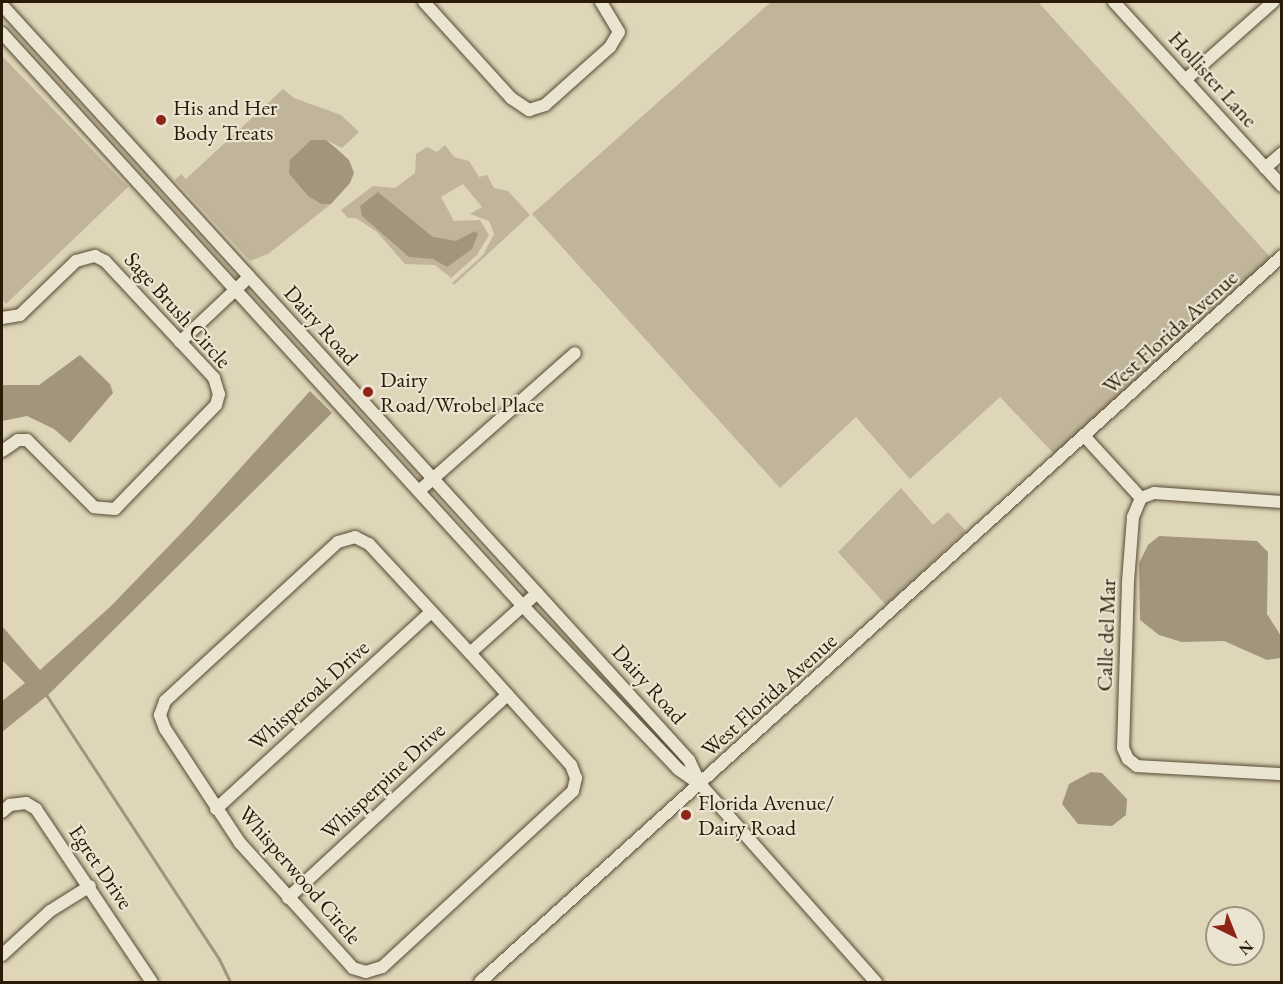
<!DOCTYPE html>
<style>
body{margin:0}
#map{position:relative;width:1283px;height:984px;overflow:hidden;background:#dfd5b8;font-family:"EB Garamond",serif}
div>[style]{position:absolute}
.green>*{inset:0;background:#c0b59a}
.water>*{inset:0;background:#a1967c}
.stream>*{height:3px;margin:-1.5px;padding:0 1.5px;transform-origin:1.5px;border-radius:1.5px;background:#a1967c}
.roads{filter:drop-shadow(0 0 2px #564a33) drop-shadow(0 0 2px #564a33)}
.minor>*{height:12px;margin:-6px;padding:0 6px;transform-origin:6px;border-radius:6px;background:#eae4d1}
.dots>*{width:16px;height:16px;translate:-50% -50%;box-sizing:border-box;border:3px solid #eae4d1;border-radius:50%}
span{translate:-50% -50%;white-space:nowrap;text-align:center;line-height:1.15;-webkit-text-stroke:4.5px #eae4d1;paint-order:stroke}
.street-label{font-size:22px;color:#291b07}
.poi-label{font-size:22px;color:#291b07}
.left{translate:0 -50%;text-align:left}
.frame{position:absolute;inset:0;border:3px solid #291b07;pointer-events:none}
.north{position:absolute;left:1205px;top:906px;width:60px;height:60px;box-sizing:border-box;background:#eae4d1;border:2px solid #9d9480;border-radius:50%;rotate:137deg;font-size:16px;font-weight:700;line-height:24px;text-align:center;color:#291b07}
.north::after{content:'';display:block;margin:auto;width:21px;height:27px;background:#8f2418;clip-path:polygon(50% 0,100% 100%,50% 72%,0 100%)}
</style>
<div id="map">
<div class="green">
<i style="clip-path:polygon(771px 2px,1038px 2px,1272px 259px,1055px 455px,1000px 397px,910px 479px,856px 417px,780px 488px,532px 214px)"></i>
<i style="clip-path:polygon(2px 56px,128px 187px,6px 304px,2px 299px)"></i>
<i style="clip-path:polygon(283px 89px,294px 98px,341px 115px,359px 132px,342px 148px,326px 140px,289px 174px,308px 196px,321px 204px,331px 204px,268px 254px,250px 261px,175px 180px,181px 174px,186px 179px)"></i>
<i style="clip-path:polygon(445px 145px,454px 157px,469px 161px,479px 177px,487px 175px,494px 188px,508px 191px,530px 215px,454px 285px,452px 283px,483px 255px,494px 234px,489px 221px,470px 214px,482px 207px,463px 184px,441px 197px,454px 221px,480px 220px,489px 235px,477px 255px,451px 278px,435px 265px,405px 264px,377px 232px,356px 218px,348px 218px,341px 210px,373px 186px,395px 188px,415px 173px,416px 154px,427px 147px,437px 152px)"></i>
<i style="clip-path:polygon(901px 488px,933px 525px,948px 512px,966px 531px,886px 605px,838px 552px)"></i>
</div>
<div class="water">
<i style="clip-path:polygon(311px 140px,326px 140px,337px 149px,349px 160px,354px 173px,350px 183px,331px 204px,321px 204px,308px 196px,289px 174px,290px 160px)"></i>
<i style="clip-path:polygon(378px 192px,433px 237px,456px 241px,475px 231px,478px 234px,472px 249px,447px 267px,433px 259px,409px 257px,362px 216px,360px 206px)"></i>
<i style="clip-path:polygon(80px 355px,110px 384px,113px 393px,70px 443px,54px 429px,27px 416px,2px 421px,2px 385px,39px 385px)"></i>
<i style="clip-path:polygon(310px 391px,332px 413px,48px 695px,2px 732px,2px 701px,25px 683px,2px 660px,2px 626px,40px 670px,111px 606px,190px 524px)"></i>
<i style="clip-path:polygon(1159px 536px,1257px 541px,1268px 552px,1267px 614px,1281px 636px,1281px 658px,1267px 660px,1224px 641px,1182px 642px,1159px 635px,1140px 620px,1139px 563px,1148px 545px)"></i>
<i style="clip-path:polygon(1091px 772px,1102px 773px,1127px 799px,1126px 815px,1112px 826px,1078px 824px,1062px 804px,1069px 784px)"></i>
</div>
<div class="stream">
<i style="left:45px;top:693px;width:318px;rotate:56.8deg"></i>
<i style="left:219px;top:959px;width:25px;rotate:64deg"></i>
</div>
<div class="roads">
<div class="minor">
<i style="left:424px;top:2px;width:130px;rotate:47.8deg"></i>
<i style="left:511px;top:98px;width:22px;rotate:34deg"></i>
<i style="left:529px;top:110px;width:17px;rotate:-17deg"></i>
<i style="left:545px;top:105px;width:87px;rotate:-41.7deg"></i>
<i style="left:610px;top:47px;width:17px;rotate:-59deg"></i>
<i style="left:619px;top:32px;width:35px;rotate:-121deg"></i>
<i style="left:1114px;top:2px;width:249px;rotate:47.6deg"></i>
<i style="left:2px;top:5px;width:1021px;rotate:47.7deg"></i>
<i style="left:689px;top:760px;width:26px;rotate:65deg"></i>
<i style="left:2px;top:33px;width:773px;rotate:47.73deg"></i>
<i style="left:522px;top:605px;width:226px;rotate:46.4deg"></i>
<i style="left:678px;top:769px;width:28px;rotate:35deg"></i>
<i style="left:701px;top:785px;width:264px;rotate:48.4deg"></i>
<i style="left:1185px;top:80px;width:118px;rotate:-41.6deg"></i>
<i style="left:1265px;top:168px;width:23px;rotate:-41deg"></i>
<i style="left:2px;top:318px;width:18px;rotate:-9deg"></i>
<i style="left:20px;top:315px;width:78px;rotate:-44deg"></i>
<i style="left:76px;top:261px;width:20px;rotate:-15deg"></i>
<i style="left:95px;top:256px;width:11px;rotate:27deg"></i>
<i style="left:105px;top:261px;width:160px;rotate:47deg"></i>
<i style="left:214px;top:378px;width:17px;rotate:73deg"></i>
<i style="left:219px;top:394px;width:11px;rotate:105deg"></i>
<i style="left:216px;top:405px;width:145px;rotate:134.2deg"></i>
<i style="left:115px;top:509px;width:21px;rotate:-175deg"></i>
<i style="left:94px;top:507px;width:95px;rotate:-135deg"></i>
<i style="left:27px;top:440px;width:9px;rotate:180deg"></i>
<i style="left:18px;top:440px;width:19px;rotate:145deg"></i>
<i style="left:180px;top:342px;width:95px;rotate:-43.3deg"></i>
<i style="left:1086px;top:438px;width:81px;rotate:47.5deg"></i>
<i style="left:419px;top:491px;width:208px;rotate:-41.5deg"></i>
<i style="left:1282px;top:502px;width:128px;rotate:-176deg"></i>
<i style="left:1154px;top:493px;width:14px;rotate:159deg"></i>
<i style="left:1141px;top:498px;width:21px;rotate:113deg"></i>
<i style="left:1133px;top:517px;width:65px;rotate:94.4deg"></i>
<i style="left:1128px;top:582px;width:166px;rotate:91.7deg"></i>
<i style="left:1123px;top:748px;width:12px;rotate:66deg"></i>
<i style="left:1128px;top:759px;width:11px;rotate:38deg"></i>
<i style="left:1137px;top:766px;width:145px;rotate:3.2deg"></i>
<i style="left:355px;top:537px;width:16px;rotate:27deg"></i>
<i style="left:369px;top:544px;width:149px;rotate:47.2deg"></i>
<i style="left:470px;top:653px;width:151px;rotate:48deg"></i>
<i style="left:571px;top:765px;width:14px;rotate:69deg"></i>
<i style="left:576px;top:778px;width:13px;rotate:103deg"></i>
<i style="left:573px;top:791px;width:260px;rotate:137.3deg"></i>
<i style="left:382px;top:967px;width:17px;rotate:163deg"></i>
<i style="left:366px;top:972px;width:14px;rotate:-163deg"></i>
<i style="left:353px;top:968px;width:169px;rotate:-132.1deg"></i>
<i style="left:240px;top:843px;width:136px;rotate:-123.3deg"></i>
<i style="left:165px;top:729px;width:15px;rotate:-110deg"></i>
<i style="left:160px;top:715px;width:15px;rotate:-70deg"></i>
<i style="left:165px;top:701px;width:235px;rotate:-42.6deg"></i>
<i style="left:338px;top:542px;width:18px;rotate:-16deg"></i>
<i style="left:470px;top:653px;width:90px;rotate:-41.8deg"></i>
<i style="left:216px;top:809px;width:292px;rotate:-42.5deg"></i>
<i style="left:2px;top:812px;width:11px;rotate:-41deg"></i>
<i style="left:10px;top:805px;width:16px;rotate:-7deg"></i>
<i style="left:26px;top:803px;width:12px;rotate:31deg"></i>
<i style="left:36px;top:809px;width:208px;rotate:56.2deg"></i>
<i style="left:288px;top:898px;width:299px;rotate:-42.8deg"></i>
<i style="left:2px;top:955px;width:65px;rotate:-42.5deg"></i>
<i style="left:50px;top:911px;width:47px;rotate:-32deg"></i>
<i style="left:480px;top:982px;width:1082px;rotate:-42.15deg"></i>
</div>
</div>
<div class="dots">
<i style="left:161px;top:120px;background:#8f2418"></i>
<i style="left:368px;top:392px;background:#8f2418"></i>
<i style="left:686px;top:815px;background:#8f2418"></i>
</div>
<div class="street-label">
<span style="left:1213px;top:79px;rotate:48deg">Hollister Lane</span>
<span style="left:178px;top:310px;rotate:48deg">Sage Brush Circle</span>
<span style="left:321px;top:325px;rotate:48deg">Dairy Road</span>
<span style="left:1170px;top:332px;rotate:-42deg">West Florida Avenue</span>
<span style="left:1106px;top:635px;rotate:-88deg">Calle del Mar</span>
<span style="left:649px;top:684px;rotate:48deg">Dairy Road</span>
<span style="left:309px;top:695px;rotate:-42deg">Whisperoak Drive</span>
<span style="left:769px;top:695px;rotate:-42deg">West Florida Avenue</span>
<span style="left:383px;top:781px;rotate:-43deg">Whisperpine Drive</span>
<span style="left:101px;top:867px;rotate:56deg">Egret Drive</span>
<span style="left:300px;top:875px;rotate:49deg">Whisperwood Circle</span>
</div>
<div class="poi-label">
<span class="left" style="left:173px;top:120px">His and Her<br>Body Treats</span>
<span class="left" style="left:380px;top:392px">Dairy<br>Road/Wrobel Place</span>
<span class="left" style="left:698px;top:815px">Florida Avenue/<br>Dairy Road</span>
</div>
<div class="frame"></div>
<div class="north">N</div>
</div>
